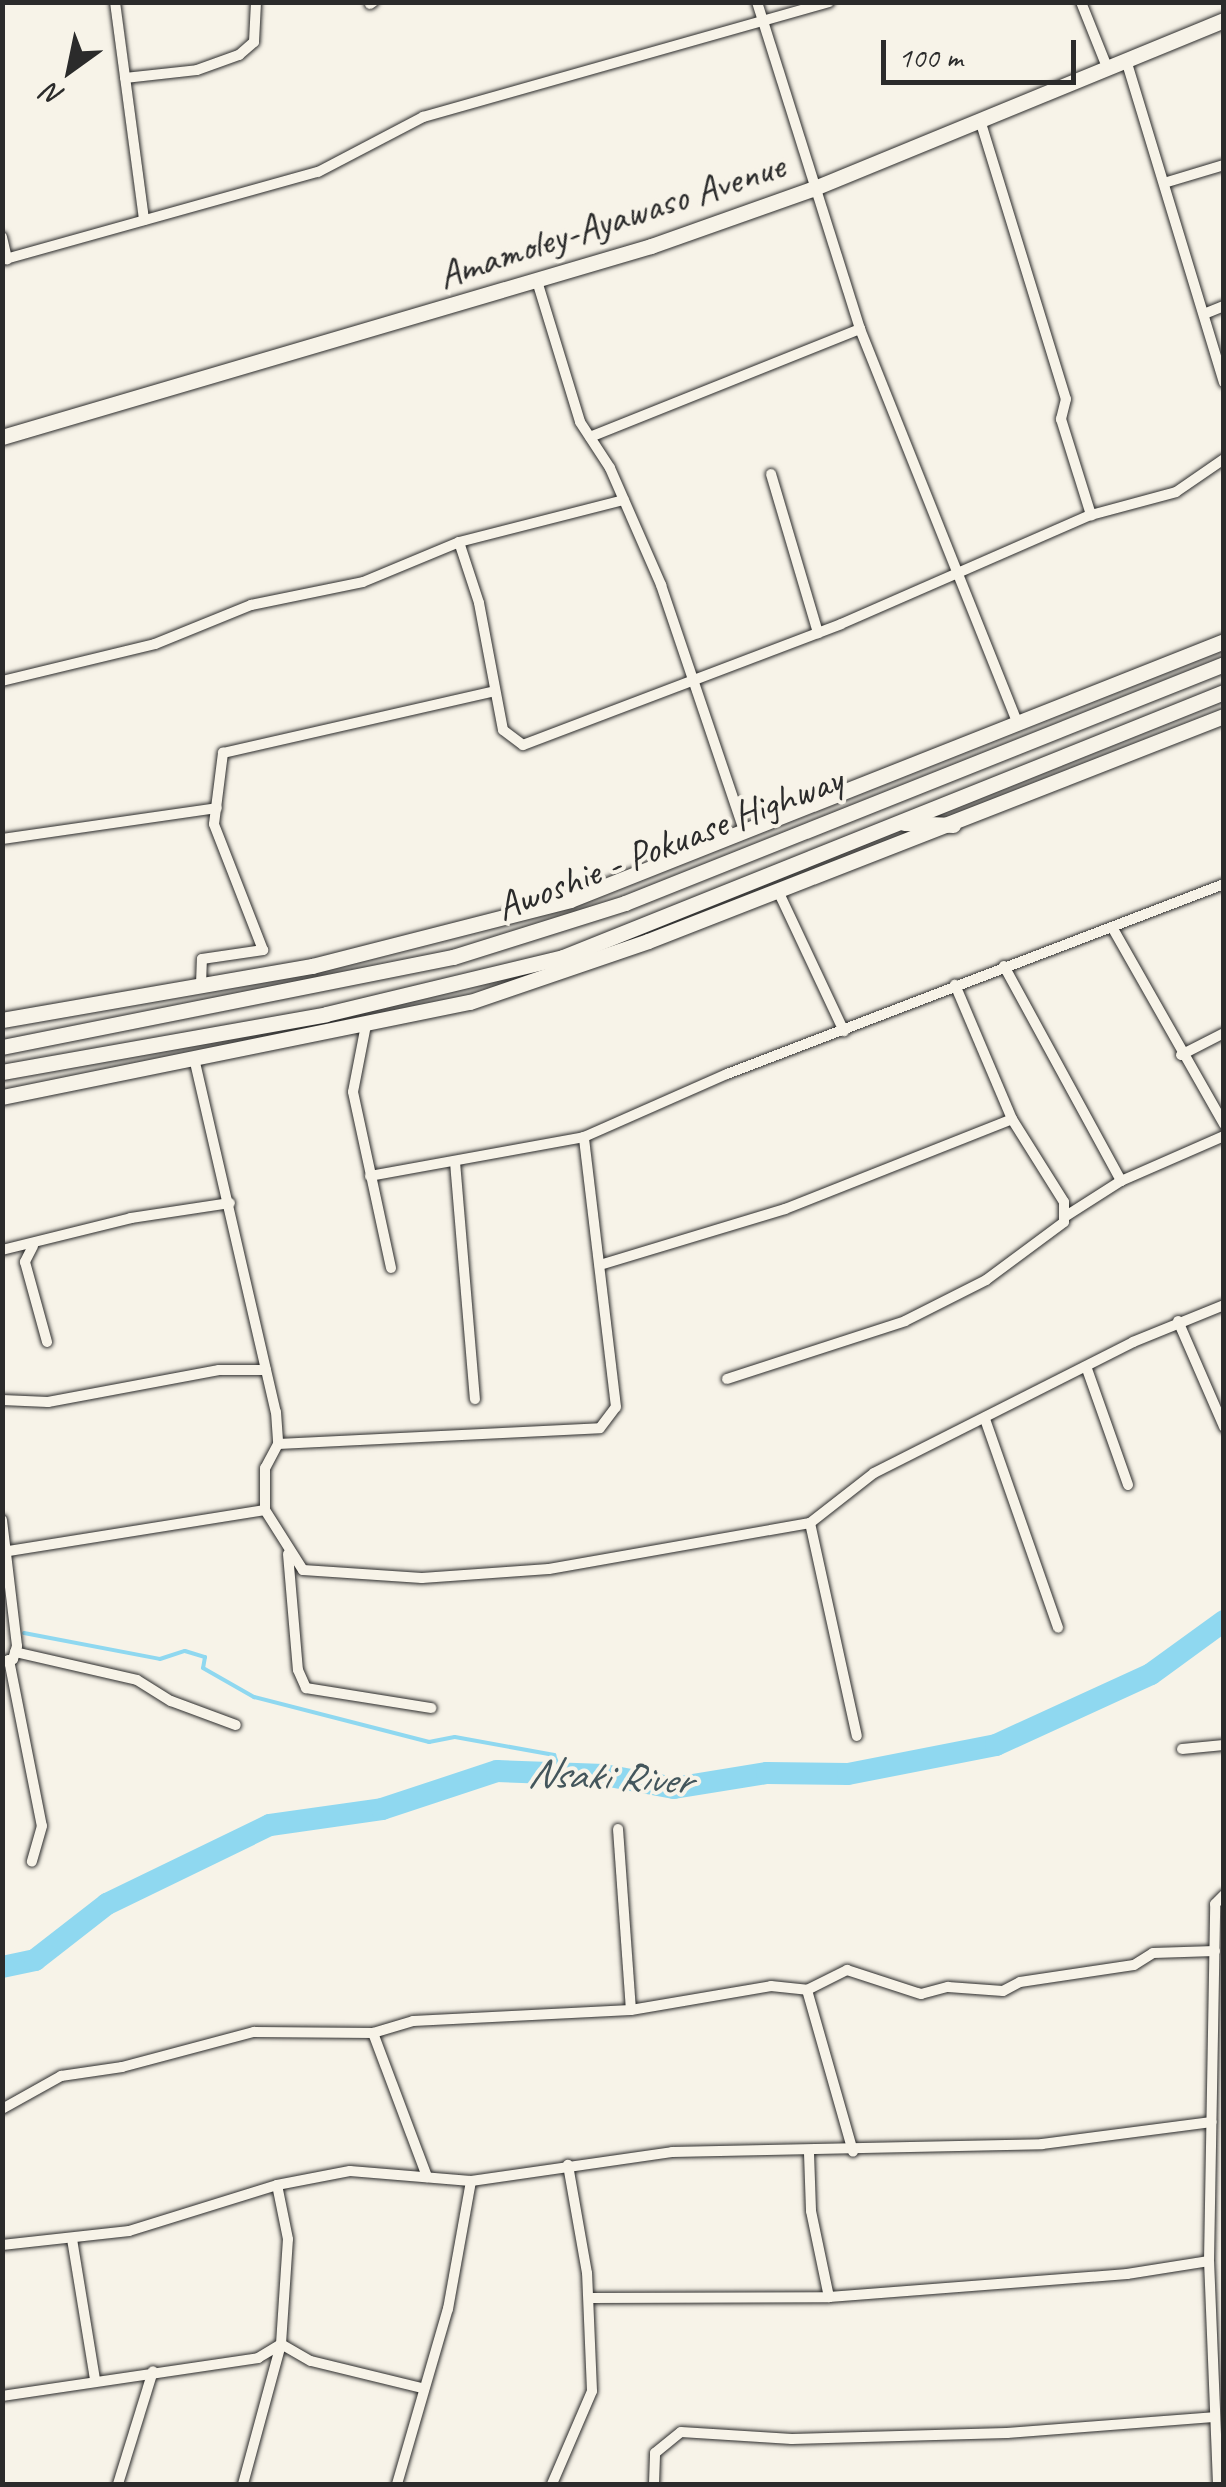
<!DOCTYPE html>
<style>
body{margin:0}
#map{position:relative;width:1226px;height:2487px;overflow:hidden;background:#f7f3e8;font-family:Caveat,sans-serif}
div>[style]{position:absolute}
.stream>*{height:4px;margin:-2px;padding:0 2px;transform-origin:2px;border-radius:2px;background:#8fd8f0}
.river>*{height:22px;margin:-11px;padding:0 11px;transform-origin:11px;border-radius:11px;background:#8fd8f0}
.roads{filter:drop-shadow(0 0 2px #2b2b2b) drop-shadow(0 0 2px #2b2b2b)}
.street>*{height:10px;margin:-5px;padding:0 5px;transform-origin:5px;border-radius:5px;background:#f7f3e8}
.secondary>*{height:15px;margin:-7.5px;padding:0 7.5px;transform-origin:7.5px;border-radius:7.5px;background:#f7f3e8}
.primary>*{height:15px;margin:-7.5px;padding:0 7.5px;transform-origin:7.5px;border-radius:7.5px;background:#f7f3e8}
span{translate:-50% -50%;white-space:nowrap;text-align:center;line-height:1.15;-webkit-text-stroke:8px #f7f3e8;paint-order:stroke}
.street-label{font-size:40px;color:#2b2b2b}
.water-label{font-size:42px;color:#44565c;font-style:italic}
.frame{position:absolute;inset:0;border:5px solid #2b2b2b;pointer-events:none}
.north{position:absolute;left:20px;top:20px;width:100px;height:100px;-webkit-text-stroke:8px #f7f3e8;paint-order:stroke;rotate:213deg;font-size:28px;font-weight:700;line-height:40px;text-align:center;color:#2b2b2b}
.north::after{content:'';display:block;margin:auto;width:35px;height:45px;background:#2b2b2b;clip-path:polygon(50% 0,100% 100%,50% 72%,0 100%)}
.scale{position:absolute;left:881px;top:40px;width:195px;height:45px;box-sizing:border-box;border:5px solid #2b2b2b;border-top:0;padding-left:12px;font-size:30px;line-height:35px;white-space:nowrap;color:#2b2b2b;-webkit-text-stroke:8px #f7f3e8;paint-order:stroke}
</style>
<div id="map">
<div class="stream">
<i style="left:24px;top:1633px;width:138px;rotate:10.8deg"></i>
<i style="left:160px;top:1659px;width:26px;rotate:-18deg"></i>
<i style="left:185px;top:1651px;width:21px;rotate:17deg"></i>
<i style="left:205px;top:1657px;width:11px;rotate:100deg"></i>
<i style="left:203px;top:1668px;width:59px;rotate:29.6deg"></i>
<i style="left:254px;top:1697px;width:181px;rotate:14.4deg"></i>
<i style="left:429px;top:1742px;width:26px;rotate:-11deg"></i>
<i style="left:455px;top:1737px;width:101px;rotate:10.3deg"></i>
<i style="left:554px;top:1755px;width:19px;rotate:69deg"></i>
</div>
<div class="river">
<i style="left:2px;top:1967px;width:34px;rotate:-12deg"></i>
<i style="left:35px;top:1960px;width:91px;rotate:-37.9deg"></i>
<i style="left:107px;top:1904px;width:181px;rotate:-25.9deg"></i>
<i style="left:270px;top:1825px;width:113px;rotate:-8.1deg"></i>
<i style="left:382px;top:1809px;width:121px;rotate:-18.3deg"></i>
<i style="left:497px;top:1771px;width:107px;rotate:2.1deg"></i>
<i style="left:604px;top:1775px;width:71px;rotate:10.5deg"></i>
<i style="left:674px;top:1788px;width:94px;rotate:-9.2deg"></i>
<i style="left:767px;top:1773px;width:81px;rotate:0.7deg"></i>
<i style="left:848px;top:1774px;width:151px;rotate:-11.1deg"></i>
<i style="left:996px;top:1745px;width:170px;rotate:-24.6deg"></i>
<i style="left:1151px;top:1674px;width:90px;rotate:-36deg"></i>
</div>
<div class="roads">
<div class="street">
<i style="left:115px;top:2px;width:220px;rotate:82.4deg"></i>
<i style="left:757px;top:2px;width:343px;rotate:72.5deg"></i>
<i style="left:860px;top:329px;width:421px;rotate:68.2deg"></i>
<i style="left:1081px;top:2px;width:70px;rotate:68.2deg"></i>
<i style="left:370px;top:4px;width:4px;rotate:-34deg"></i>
<i style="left:1126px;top:60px;width:337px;rotate:73.1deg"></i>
<i style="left:125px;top:78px;width:72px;rotate:-6.3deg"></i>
<i style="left:197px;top:70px;width:45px;rotate:-19.7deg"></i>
<i style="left:239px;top:55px;width:20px;rotate:-41deg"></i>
<i style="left:254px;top:42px;width:40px;rotate:-87.1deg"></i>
<i style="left:980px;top:120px;width:292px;rotate:72.9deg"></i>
<i style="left:1066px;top:399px;width:21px;rotate:104deg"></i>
<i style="left:1061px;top:419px;width:101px;rotate:72.6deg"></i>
<i style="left:1164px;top:183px;width:63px;rotate:-16.7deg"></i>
<i style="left:2px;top:237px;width:23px;rotate:77deg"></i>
<i style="left:2px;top:260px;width:328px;rotate:-15.6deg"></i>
<i style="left:318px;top:172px;width:119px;rotate:-27.6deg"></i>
<i style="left:423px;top:117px;width:422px;rotate:-15.8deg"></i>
<i style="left:537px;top:281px;width:147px;rotate:73deg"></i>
<i style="left:580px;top:422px;width:55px;rotate:56.9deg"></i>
<i style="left:610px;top:468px;width:128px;rotate:66.4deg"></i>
<i style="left:661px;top:585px;width:259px;rotate:71.3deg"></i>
<i style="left:1204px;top:314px;width:22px;rotate:-22deg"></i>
<i style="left:590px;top:437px;width:291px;rotate:-21.8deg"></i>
<i style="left:771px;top:474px;width:166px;rotate:73.5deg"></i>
<i style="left:459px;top:542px;width:64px;rotate:71.8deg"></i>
<i style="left:479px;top:603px;width:129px;rotate:79.3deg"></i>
<i style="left:503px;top:730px;width:25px;rotate:37deg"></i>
<i style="left:523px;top:745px;width:340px;rotate:-20.8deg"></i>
<i style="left:841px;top:624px;width:273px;rotate:-23.6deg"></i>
<i style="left:1091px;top:515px;width:88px;rotate:-15.1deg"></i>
<i style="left:1176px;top:492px;width:58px;rotate:-34.5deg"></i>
<i style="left:2px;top:681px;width:157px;rotate:-13.6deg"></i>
<i style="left:155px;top:644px;width:104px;rotate:-22.1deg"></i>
<i style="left:251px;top:605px;width:114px;rotate:-11.6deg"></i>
<i style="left:363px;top:582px;width:104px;rotate:-22.6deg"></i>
<i style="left:459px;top:542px;width:170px;rotate:-14.3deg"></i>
<i style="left:2px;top:839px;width:217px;rotate:-8.2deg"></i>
<i style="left:778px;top:891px;width:155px;rotate:64.8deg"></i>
<i style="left:1112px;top:927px;width:227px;rotate:60.4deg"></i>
<i style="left:1004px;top:966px;width:245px;rotate:61.4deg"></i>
<i style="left:201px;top:985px;width:26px;rotate:-88deg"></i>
<i style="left:202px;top:959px;width:62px;rotate:-8.4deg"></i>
<i style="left:263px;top:950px;width:135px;rotate:-111.3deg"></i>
<i style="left:214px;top:824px;width:72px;rotate:-82.8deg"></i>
<i style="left:223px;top:753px;width:276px;rotate:-12.8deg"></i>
<i style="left:366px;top:1025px;width:68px;rotate:101deg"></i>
<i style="left:353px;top:1092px;width:180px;rotate:77.8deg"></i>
<i style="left:1181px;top:1055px;width:48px;rotate:-27.1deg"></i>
<i style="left:194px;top:1058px;width:363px;rotate:77deg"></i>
<i style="left:276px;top:1412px;width:32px;rotate:86deg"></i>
<i style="left:278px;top:1444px;width:27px;rotate:118deg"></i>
<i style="left:265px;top:1468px;width:42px;rotate:90deg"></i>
<i style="left:265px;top:1510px;width:71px;rotate:57.7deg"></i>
<i style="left:303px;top:1570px;width:119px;rotate:3.8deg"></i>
<i style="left:422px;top:1578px;width:127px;rotate:-4.1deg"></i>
<i style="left:549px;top:1569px;width:265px;rotate:-10deg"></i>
<i style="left:810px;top:1523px;width:81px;rotate:-38deg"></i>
<i style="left:874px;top:1473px;width:290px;rotate:-26.8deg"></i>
<i style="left:1133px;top:1342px;width:98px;rotate:-22.1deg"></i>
<i style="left:455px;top:1162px;width:238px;rotate:85.2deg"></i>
<i style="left:370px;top:1176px;width:218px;rotate:-10.3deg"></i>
<i style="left:584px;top:1137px;width:156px;rotate:-23.8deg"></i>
<i style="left:727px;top:1074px;width:532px;rotate:-20.92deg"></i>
<i style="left:1066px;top:1216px;width:65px;rotate:-32.5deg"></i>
<i style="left:1121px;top:1181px;width:112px;rotate:-23.6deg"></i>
<i style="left:33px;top:1246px;width:18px;rotate:117deg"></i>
<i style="left:25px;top:1262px;width:83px;rotate:74.6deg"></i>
<i style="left:2px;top:1250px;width:133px;rotate:-13.9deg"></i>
<i style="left:131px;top:1218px;width:100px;rotate:-8.6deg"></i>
<i style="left:603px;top:1264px;width:190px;rotate:-16.8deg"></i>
<i style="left:785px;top:1209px;width:244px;rotate:-21.6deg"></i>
<i style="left:1178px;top:1321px;width:116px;rotate:66.5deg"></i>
<i style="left:1087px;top:1369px;width:123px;rotate:70.5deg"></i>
<i style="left:727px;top:1379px;width:187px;rotate:-18deg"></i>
<i style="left:905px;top:1321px;width:91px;rotate:-26.8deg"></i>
<i style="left:986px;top:1280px;width:97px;rotate:-36.6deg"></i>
<i style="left:1064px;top:1222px;width:20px;rotate:-90deg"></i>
<i style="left:1064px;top:1202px;width:98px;rotate:-122.1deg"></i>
<i style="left:1012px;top:1119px;width:146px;rotate:-113deg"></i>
<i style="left:2px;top:1400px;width:46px;rotate:2.5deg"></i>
<i style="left:48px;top:1402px;width:174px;rotate:-10.6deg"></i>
<i style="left:219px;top:1370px;width:47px"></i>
<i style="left:985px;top:1419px;width:221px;rotate:70.7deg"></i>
<i style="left:278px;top:1444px;width:322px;rotate:-2.8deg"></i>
<i style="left:600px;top:1428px;width:26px;rotate:-53deg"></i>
<i style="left:616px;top:1407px;width:272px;rotate:-96.8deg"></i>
<i style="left:2px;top:1520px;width:127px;rotate:83.2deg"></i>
<i style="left:17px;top:1646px;width:14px;rotate:107deg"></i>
<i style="left:13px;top:1659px;width:11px;rotate:165deg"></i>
<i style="left:810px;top:1523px;width:218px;rotate:77.6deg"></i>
<i style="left:9px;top:1551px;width:259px;rotate:-9.1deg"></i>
<i style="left:288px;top:1554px;width:116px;rotate:85.1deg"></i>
<i style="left:298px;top:1670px;width:20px;rotate:66deg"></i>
<i style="left:306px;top:1688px;width:127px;rotate:9.1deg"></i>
<i style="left:15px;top:1652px;width:125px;rotate:12.9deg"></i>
<i style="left:137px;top:1680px;width:40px;rotate:32deg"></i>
<i style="left:171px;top:1701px;width:69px;rotate:20.3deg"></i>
<i style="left:9px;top:1660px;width:169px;rotate:78.8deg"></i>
<i style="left:42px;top:1826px;width:37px;rotate:106deg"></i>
<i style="left:1182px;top:1749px;width:42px;rotate:-5.4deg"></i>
<i style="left:618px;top:1829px;width:181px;rotate:85.9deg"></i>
<i style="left:807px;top:1990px;width:168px;rotate:74.1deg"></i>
<i style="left:373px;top:2033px;width:154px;rotate:69.4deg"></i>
<i style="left:2px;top:2109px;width:68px;rotate:-29.2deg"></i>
<i style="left:61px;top:2076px;width:62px;rotate:-8.4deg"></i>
<i style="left:122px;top:2067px;width:137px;rotate:-14.9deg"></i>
<i style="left:254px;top:2032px;width:119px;rotate:0.5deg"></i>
<i style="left:373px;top:2033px;width:42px;rotate:-16.7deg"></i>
<i style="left:413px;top:2021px;width:218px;rotate:-2.9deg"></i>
<i style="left:631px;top:2010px;width:142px;rotate:-9.7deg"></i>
<i style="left:771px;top:1986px;width:36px;rotate:6deg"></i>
<i style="left:807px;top:1990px;width:45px;rotate:-26.6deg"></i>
<i style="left:847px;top:1970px;width:78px;rotate:18deg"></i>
<i style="left:921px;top:1994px;width:28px;rotate:-15deg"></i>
<i style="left:948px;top:1987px;width:55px;rotate:4.2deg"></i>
<i style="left:1003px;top:1991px;width:19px;rotate:-28deg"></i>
<i style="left:1020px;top:1982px;width:115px;rotate:-8.5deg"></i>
<i style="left:1134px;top:1965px;width:22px;rotate:-32deg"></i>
<i style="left:1153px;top:1953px;width:62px;rotate:-1.8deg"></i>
<i style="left:809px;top:2153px;width:58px;rotate:88deg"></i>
<i style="left:811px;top:2211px;width:88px;rotate:78.2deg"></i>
<i style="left:72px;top:2239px;width:143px;rotate:80.7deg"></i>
<i style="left:2px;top:2245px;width:128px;rotate:-6.3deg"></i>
<i style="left:129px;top:2231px;width:155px;rotate:-17.3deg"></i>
<i style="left:277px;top:2185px;width:74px;rotate:-10.9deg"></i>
<i style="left:350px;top:2171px;width:121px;rotate:4.7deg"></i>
<i style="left:471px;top:2181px;width:203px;rotate:-8.2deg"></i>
<i style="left:672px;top:2152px;width:370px;rotate:-1.2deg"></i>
<i style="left:1042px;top:2144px;width:171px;rotate:-7.4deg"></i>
<i style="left:589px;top:2298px;width:240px;rotate:-0.2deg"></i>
<i style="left:829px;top:2297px;width:299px;rotate:-4.4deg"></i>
<i style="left:1127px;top:2274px;width:83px;rotate:-9deg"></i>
<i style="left:2px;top:2396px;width:259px;rotate:-8.4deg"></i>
<i style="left:258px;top:2358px;width:27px;rotate:-31deg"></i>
<i style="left:281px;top:2344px;width:34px;rotate:30deg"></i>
<i style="left:311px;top:2361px;width:114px;rotate:13.7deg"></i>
<i style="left:118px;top:2484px;width:118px;rotate:-72.8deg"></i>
<i style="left:243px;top:2484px;width:145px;rotate:-74.8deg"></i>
<i style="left:281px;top:2344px;width:105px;rotate:-86.2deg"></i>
<i style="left:288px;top:2239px;width:55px;rotate:-101.5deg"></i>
<i style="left:397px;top:2484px;width:182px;rotate:-73.8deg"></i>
<i style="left:448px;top:2309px;width:130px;rotate:-79.8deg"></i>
<i style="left:552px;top:2484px;width:101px;rotate:-66.7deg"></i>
<i style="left:592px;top:2391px;width:118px;rotate:-92.4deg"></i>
<i style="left:587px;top:2273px;width:110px;rotate:-100deg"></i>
<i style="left:654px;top:2484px;width:31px;rotate:-88deg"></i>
<i style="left:655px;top:2453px;width:33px;rotate:-39deg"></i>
<i style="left:681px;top:2432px;width:111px;rotate:3.6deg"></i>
<i style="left:792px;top:2439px;width:215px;rotate:-1.6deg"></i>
<i style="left:1007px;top:2433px;width:207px;rotate:-4.4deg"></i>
<i style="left:1218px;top:2484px;width:223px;rotate:-92.3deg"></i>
<i style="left:1209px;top:2261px;width:357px;rotate:-89deg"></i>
<i style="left:1215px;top:1904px;width:13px;rotate:-45deg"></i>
</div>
<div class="secondary">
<i style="left:2px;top:437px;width:677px;rotate:-16.4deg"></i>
<i style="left:651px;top:246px;width:171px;rotate:-19.5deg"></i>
<i style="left:812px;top:189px;width:445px;rotate:-22.3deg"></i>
<i style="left:2px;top:1020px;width:315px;rotate:-9.9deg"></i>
<i style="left:312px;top:966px;width:266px;rotate:-14.3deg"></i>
<i style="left:570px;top:900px;width:703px;rotate:-21.6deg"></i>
<i style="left:2px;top:1097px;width:478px;rotate:-11.5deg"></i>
<i style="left:470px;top:1002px;width:188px;rotate:-18.9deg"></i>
<i style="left:648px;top:941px;width:618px;rotate:-21.34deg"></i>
</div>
<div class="primary">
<i style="left:904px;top:823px;width:49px;rotate:2.3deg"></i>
<i style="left:2px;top:1047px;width:460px;rotate:-11.3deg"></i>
<i style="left:453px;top:957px;width:180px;rotate:-17.4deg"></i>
<i style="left:625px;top:903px;width:645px;rotate:-21.75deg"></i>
<i style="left:2px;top:1072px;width:329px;rotate:-10.1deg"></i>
<i style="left:326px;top:1014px;width:244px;rotate:-13.5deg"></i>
<i style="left:563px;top:957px;width:712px;rotate:-21.85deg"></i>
</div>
</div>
<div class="street-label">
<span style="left:611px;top:220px;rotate:-18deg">Amamoley-Ayawaso Avenue</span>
<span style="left:669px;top:843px;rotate:-21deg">Awoshie - Pokuase Highway</span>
</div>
<div class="water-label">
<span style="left:609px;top:1777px;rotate:3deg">Nsaki River</span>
</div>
<div class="frame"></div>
<div class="north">N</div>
<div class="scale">100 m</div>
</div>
